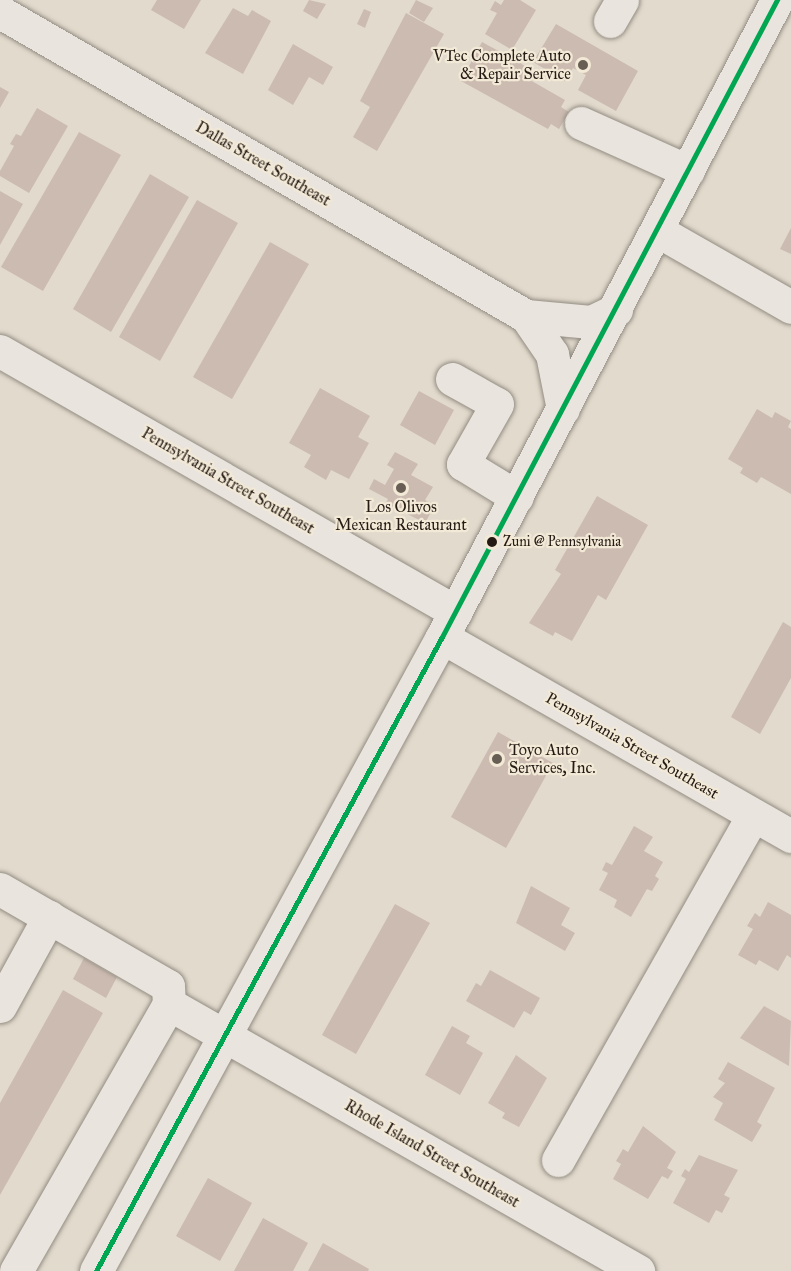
<!DOCTYPE html>
<style>
body{margin:0}
#map{position:relative;width:791px;height:1271px;overflow:hidden;background:#e2dacc;font-family:"IM FELL Great Primer",serif}
div>[style]{position:absolute}
.building>*{inset:0;background:#ccbbb0}
.roads{filter:drop-shadow(0 0 2px #928c83) drop-shadow(0 0 2px #928c83)}
.minor>*{height:33px;margin:-16.5px;padding:0 16.5px;transform-origin:16.5px;border-radius:16.5px;background:#e9e4dd}
.bus-1>*{height:4.5px;margin:-2.25px;padding:0 2.25px;transform-origin:2.25px;border-radius:2.25px;background:#00a651}
.dots>*{width:16px;height:16px;translate:-50% -50%;box-sizing:border-box;border:3px solid #f3e9d7;border-radius:50%}
span{translate:-50% -50%;white-space:nowrap;text-align:center;line-height:1.15;-webkit-text-stroke:4.5px #f3e9d7;paint-order:stroke}
.bus-label{font-size:14px;color:#261b14}
.left{translate:0 -50%;text-align:left}
.poi-label{font-size:16px;color:#261b14}
.right{translate:-100% -50%;text-align:right}
.street-label{font-size:16px;color:#261b14}
</style>
<div id="map">
<div class="building">
<i style="clip-path:polygon(157px 0,201px 0,184px 29px,151px 10px)"></i>
<i style="clip-path:polygon(309px 0,326px 4px,317px 19px,303px 11px)"></i>
<i style="clip-path:polygon(416px 0,433px 8px,424px 22px,409px 13px)"></i>
<i style="clip-path:polygon(504px 0,520px 0,536px 10px,512px 50px,485px 34px,497px 13px,490px 10px,495px 1px,501px 5px)"></i>
<i style="clip-path:polygon(233px 8px,248px 16px,252px 10px,271px 21px,243px 74px,205px 53px)"></i>
<i style="clip-path:polygon(364px 9px,371px 12px,365px 28px,357px 24px)"></i>
<i style="clip-path:polygon(406px 13px,444px 34px,377px 151px,353px 137px,370px 107px,360px 101px)"></i>
<i style="clip-path:polygon(556px 24px,638px 71px,616px 111px,578px 90px,586px 75px,573px 68px,565px 81px,533px 62px)"></i>
<i style="clip-path:polygon(482px 42px,519px 62px,534px 73px,530px 80px,565px 100px,561px 107px,569px 112px,559px 129px,551px 124px,548px 129px,461px 81px)"></i>
<i style="clip-path:polygon(293px 44px,333px 67px,323px 85px,309px 77px,293px 105px,268px 90px)"></i>
<i style="clip-path:polygon(0 87px,9px 92px,0 108px)"></i>
<i style="clip-path:polygon(37px 108px,68px 126px,29px 193px,0 176px,0 171px,14px 146px,10px 144px,16px 134px,21px 136px)"></i>
<i style="clip-path:polygon(79px 132px,121px 155px,43px 291px,1px 267px)"></i>
<i style="clip-path:polygon(150px 174px,189px 197px,111px 332px,73px 309px)"></i>
<i style="clip-path:polygon(0 191px,23px 204px,0 245px)"></i>
<i style="clip-path:polygon(197px 200px,238px 223px,160px 361px,119px 337px)"></i>
<i style="clip-path:polygon(791px 228px,791px 254px,780px 249px)"></i>
<i style="clip-path:polygon(270px 242px,309px 264px,232px 399px,193px 377px)"></i>
<i style="clip-path:polygon(320px 388px,370px 416px,358px 437px,369px 443px,349px 479px,331px 470px,326px 480px,304px 467px,311px 455px,289px 443px)"></i>
<i style="clip-path:polygon(419px 391px,454px 410px,435px 445px,400px 425px)"></i>
<i style="clip-path:polygon(757px 409px,772px 418px,775px 412px,791px 421px,788px 427px,791px 429px,791px 494px,761px 477px,757px 483px,740px 473px,743px 468px,728px 459px)"></i>
<i style="clip-path:polygon(395px 452px,418px 464px,411px 475px,433px 487px,425px 500px,435px 505px,425px 523px,386px 503px,388px 499px,369px 489px,374px 479px,385px 485px,394px 469px,387px 465px)"></i>
<i style="clip-path:polygon(597px 496px,648px 525px,606px 600px,598px 595px,572px 641px,555px 632px,553px 636px,529px 623px,561px 574px,555px 570px)"></i>
<i style="clip-path:polygon(783px 622px,791px 627px,791px 678px,760px 734px,731px 717px)"></i>
<i style="clip-path:polygon(498px 732px,553px 763px,506px 848px,451px 817px)"></i>
<i style="clip-path:polygon(634px 826px,653px 837px,644px 851px,663px 862px,655px 876px,659px 879px,652px 891px,647px 889px,631px 917px,614px 907px,617px 900px,599px 890px,608px 873px,602px 870px,606px 862px,612px 865px)"></i>
<i style="clip-path:polygon(531px 886px,570px 908px,561px 925px,575px 933px,565px 951px,516px 923px)"></i>
<i style="clip-path:polygon(768px 902px,791px 915px,791px 958px,787px 955px,778px 971px,759px 960px,756px 965px,738px 955px,753px 929px,747px 926px,755px 913px,760px 917px)"></i>
<i style="clip-path:polygon(395px 904px,430px 923px,356px 1054px,322px 1035px)"></i>
<i style="clip-path:polygon(84px 958px,117px 977px,106px 998px,73px 979px)"></i>
<i style="clip-path:polygon(490px 970px,540px 998px,531px 1015px,524px 1011px,514px 1028px,466px 1001px,476px 983px,481px 986px)"></i>
<i style="clip-path:polygon(63px 990px,103px 1013px,0 1195px,0 1103px)"></i>
<i style="clip-path:polygon(764px 1006px,791px 1021px,789px 1066px,740px 1038px)"></i>
<i style="clip-path:polygon(452px 1026px,470px 1036px,466px 1043px,483px 1053px,460px 1095px,425px 1075px)"></i>
<i style="clip-path:polygon(516px 1055px,547px 1078px,519px 1127px,502px 1118px,505px 1113px,488px 1103px)"></i>
<i style="clip-path:polygon(728px 1062px,775px 1088px,757px 1122px,762px 1125px,752px 1142px,714px 1120px,723px 1103px,713px 1097px,725px 1083px,718px 1079px)"></i>
<i style="clip-path:polygon(643px 1126px,676px 1152px,667px 1168px,673px 1171px,668px 1179px,662px 1176px,648px 1199px,613px 1179px,621px 1164px,616px 1161px,623px 1149px,628px 1152px)"></i>
<i style="clip-path:polygon(699px 1155px,738px 1170px,724px 1195px,730px 1198px,722px 1213px,716px 1210px,709px 1223px,673px 1203px,686px 1179px,681px 1176px,685px 1169px,689px 1172px)"></i>
<i style="clip-path:polygon(208px 1178px,252px 1203px,220px 1261px,176px 1236px)"></i>
<i style="clip-path:polygon(263px 1218px,308px 1243px,293px 1271px,234px 1271px)"></i>
<i style="clip-path:polygon(323px 1243px,369px 1269px,368px 1271px,308px 1271px)"></i>
</div>
<div class="roads">
<div class="minor">
<i style="left:0;top:12px;width:608px;rotate:30.03deg"></i>
<i style="left:526px;top:316px;width:46px;rotate:55.6deg"></i>
<i style="left:552px;top:354px;width:56px;rotate:78.7deg"></i>
<i style="left:610px;top:21px;width:24px;rotate:-60deg"></i>
<i style="left:581px;top:123px;width:117px;rotate:24.2deg"></i>
<i style="left:658px;top:231px;width:153px;rotate:29.7deg"></i>
<i style="left:526px;top:316px;width:65px;rotate:5.3deg"></i>
<i style="left:591px;top:322px;width:28px;rotate:-26deg"></i>
<i style="left:0;top:351px;width:525px;rotate:29.79deg"></i>
<i style="left:452px;top:379px;width:51px;rotate:29.1deg"></i>
<i style="left:497px;top:404px;width:69px;rotate:119.5deg"></i>
<i style="left:463px;top:464px;width:63px;rotate:31.4deg"></i>
<i style="left:442px;top:637px;width:402px;rotate:29.7deg"></i>
<i style="left:0;top:889px;width:194px;rotate:30deg"></i>
<i style="left:168px;top:986px;width:18px;rotate:87deg"></i>
<i style="left:0;top:1006px;width:102px;rotate:-61.2deg"></i>
<i style="left:558px;top:1160px;width:396px;rotate:-60.5deg"></i>
<i style="left:16px;top:1271px;width:308px;rotate:-60.2deg"></i>
<i style="left:169px;top:1004px;width:540px;rotate:29.65deg"></i>
<i style="left:96px;top:1271px;width:722px;rotate:-61.38deg"></i>
<i style="left:442px;top:637px;width:720px;rotate:-62.26deg"></i>
</div>
</div>
<div class="bus-1">
<i style="left:96px;top:1271px;width:722px;rotate:-61.38deg"></i>
<i style="left:442px;top:637px;width:720px;rotate:-62.26deg"></i>
</div>
<div class="dots">
<i style="left:583px;top:65px;background:#685e54"></i>
<i style="left:401px;top:488px;background:#685e54"></i>
<i style="left:492px;top:542px;background:#261b14"></i>
<i style="left:497px;top:759px;background:#685e54"></i>
</div>
<div class="bus-label">
<span class="left" style="left:503px;top:542px">Zuni @ Pennsylvania</span>
</div>
<div class="poi-label">
<span class="right" style="left:571px;top:65px">VTec Complete Auto<br>&amp; Repair Service</span>
<span style="left:401px;top:516px">Los Olivos<br>Mexican Restaurant</span>
<span class="left" style="left:509px;top:759px">Toyo Auto<br>Services, Inc.</span>
</div>
<div class="street-label">
<span style="left:263px;top:164px;rotate:30deg">Dallas Street Southeast</span>
<span style="left:228px;top:481px;rotate:30deg">Pennsylvania Street Southeast</span>
<span style="left:632px;top:746px;rotate:30deg">Pennsylvania Street Southeast</span>
<span style="left:432px;top:1154px;rotate:30deg">Rhode Island Street Southeast</span>
</div>
</div>
